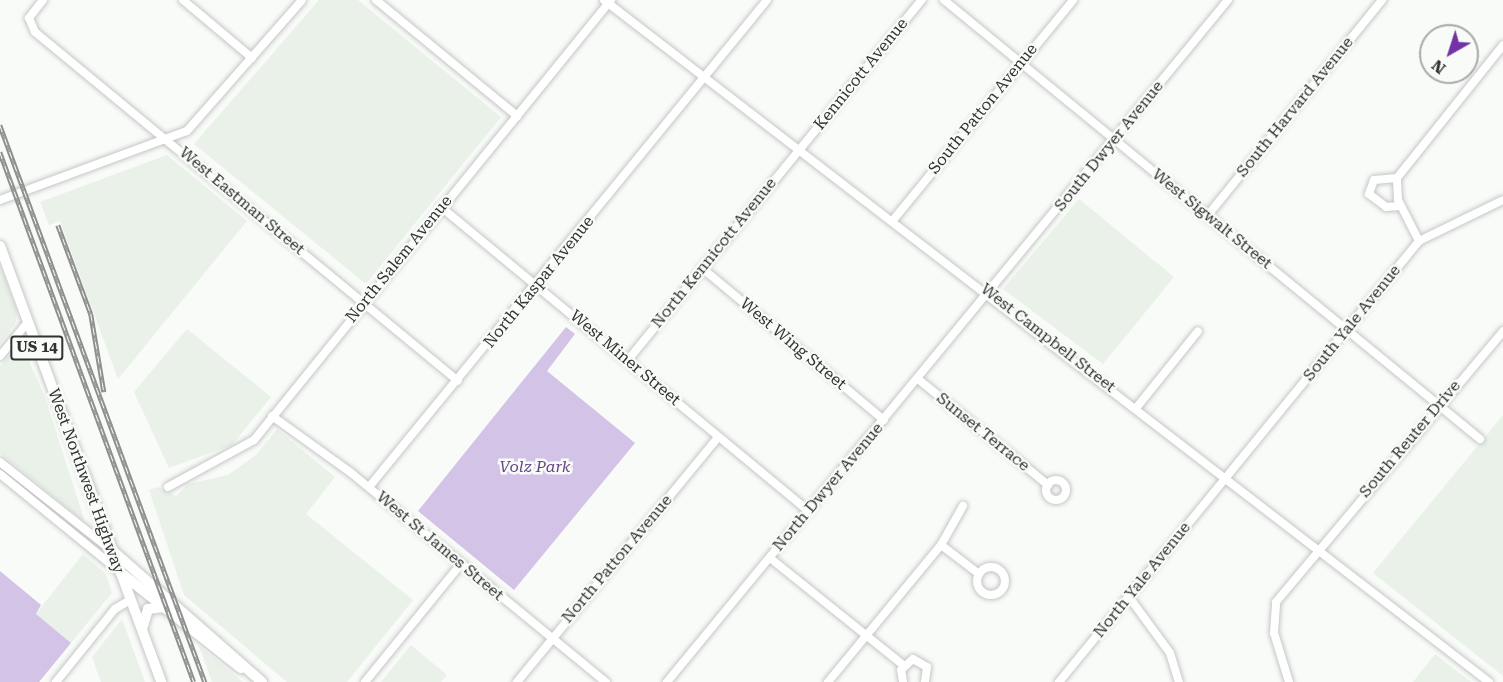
<!DOCTYPE html>
<style>
body{margin:0}
#map{position:relative;width:1503px;height:682px;overflow:hidden;background:#f8fbf8;font-family:"Roboto Serif",serif}
div>[style]{position:absolute}
.built>*{inset:0;background:#e9f1e9}
.green>*{inset:0;background:#d3c3e7}
.roads{filter:drop-shadow(0 0 2px #c5c7c5) drop-shadow(0 0 2px #c5c7c5)}
.minor>*{height:8px;margin:-4px;padding:0 4px;transform-origin:4px;border-radius:4px;background:#fff}
.minor>.ring{margin:-4px;padding:0;box-sizing:content-box;background:none;border:8px solid #fff;border-radius:50%}
.major>*{height:10px;margin:-5px;padding:0 5px;transform-origin:5px;border-radius:5px;background:#fff}
.rail>*{height:4.5px;margin-top:-2.25px;transform-origin:0;background:repeating-linear-gradient(90deg,#f8fbf8 0 7px,#8e908e 0 14px);box-sizing:border-box;border-block:2px solid #8e908e}
span{translate:-50% -50%;white-space:nowrap;text-align:center;line-height:1.15;-webkit-text-stroke:5px #f8fbf8;paint-order:stroke}
.shield-label span{padding:2px 4px;background:#f8fbf8;border:2px solid;border-radius:4px;-webkit-text-stroke-width:0}
.shield-label{font-size:15px;color:#313231;font-weight:700}
.street-label{font-size:16px;color:#313231}
.park-label{font-size:16px;color:#664587;font-style:italic}
.north{position:absolute;left:1419px;top:24px;width:60px;height:60px;box-sizing:border-box;background:#f8fbf8;border:2px solid #a8aba8;border-radius:50%;rotate:219deg;font-size:16px;font-weight:700;line-height:24px;text-align:center;color:#313231}
.north::after{content:'';display:block;margin:auto;width:21px;height:27px;background:#7333a8;clip-path:polygon(50% 0,100% 100%,50% 72%,0 100%)}
</style>
<div id="map">
<div class="built">
<i style="clip-path:polygon(319px 0,358px 0,501px 117px,366px 284px,194px 144px)"></i>
<i style="clip-path:polygon(167px 155px,247px 221px,118px 379px,60px 221px,49px 225px,40px 202px)"></i>
<i style="clip-path:polygon(1079px 199px,1174px 277px,1103px 364px,1003px 289px)"></i>
<i style="clip-path:polygon(0 266px,17px 310px,16px 322px,0 344px)"></i>
<i style="clip-path:polygon(187px 329px,271px 397px,232px 445px,169px 468px,134px 392px)"></i>
<i style="clip-path:polygon(20px 341px,45px 397px,85px 522px,0 453px,0 366px)"></i>
<i style="clip-path:polygon(1503px 415px,1503px 676px,1373px 573px)"></i>
<i style="clip-path:polygon(277px 429px,335px 477px,306px 514px,413px 600px,347px 682px,287px 682px,184px 595px,149px 490px,158px 487px,176px 496px,188px 484px,228px 475px,256px 455px)"></i>
<i style="clip-path:polygon(83px 554px,106px 574px,112px 593px,71px 643px,36px 614px)"></i>
<i style="clip-path:polygon(122px 619px,145px 682px,101px 682px,92px 657px)"></i>
<i style="clip-path:polygon(411px 645px,447px 675px,441px 682px,381px 682px)"></i>
<i style="clip-path:polygon(199px 646px,243px 682px,212px 682px)"></i>
<i style="clip-path:polygon(1435px 654px,1471px 682px,1413px 682px)"></i>
</div>
<div class="green">
<i style="clip-path:polygon(566px 327px,575px 334px,547px 371px,635px 443px,514px 590px,418px 511px)"></i>
<i style="clip-path:polygon(0 571px,41px 605px,36px 614px,71px 643px,39px 682px,0 682px)"></i>
</div>
<div class="roads">
<div class="minor">
<i style="left:43px;top:0;width:23px;rotate:128deg"></i>
<i style="left:29px;top:18px;width:15px;rotate:67deg"></i>
<i style="left:35px;top:32px;width:548px;rotate:39.52deg"></i>
<i style="left:183px;top:0;width:90px;rotate:40deg"></i>
<i style="left:376px;top:0;width:183px;rotate:39.4deg"></i>
<i style="left:604px;top:0;width:1117px;rotate:37.62deg"></i>
<i style="left:944px;top:0;width:693px;rotate:39.32deg"></i>
<i style="left:1397px;top:178px;width:23px;rotate:175deg"></i>
<i style="left:1374px;top:180px;width:15px;rotate:110deg"></i>
<i style="left:1369px;top:194px;width:21px;rotate:37deg"></i>
<i style="left:1386px;top:207px;width:14px;rotate:-4deg"></i>
<i style="left:0;top:200px;width:199px;rotate:-20.3deg"></i>
<i style="left:187px;top:131px;width:174px;rotate:-48.7deg"></i>
<i style="left:441px;top:207px;width:477px;rotate:39.6deg"></i>
<i style="left:1208px;top:215px;width:277px;rotate:-51deg"></i>
<i style="left:894px;top:219px;width:283px;rotate:-50.7deg"></i>
<i style="left:1419px;top:241px;width:46px;rotate:-117.1deg"></i>
<i style="left:1398px;top:200px;width:22px;rotate:-93deg"></i>
<i style="left:1397px;top:178px;width:170px;rotate:-51.4deg"></i>
<i style="left:702px;top:268px;width:237px;rotate:39.9deg"></i>
<i style="left:0;top:356px;width:44px;rotate:-50.5deg"></i>
<i style="left:628px;top:360px;width:465px;rotate:-50.8deg"></i>
<i style="left:918px;top:379px;width:168px;rotate:39.2deg"></i>
<i style="left:1137px;top:407px;width:97px;rotate:-51.2deg"></i>
<i style="left:272px;top:416px;width:96px;rotate:35.7deg"></i>
<i style="left:350px;top:472px;width:331px;rotate:39.4deg"></i>
<i style="left:0;top:462px;width:142px;rotate:38.4deg"></i>
<i style="left:0;top:474px;width:155px;rotate:39.2deg"></i>
<i class="ring" style="left:1046px;top:480px;width:12px;height:12px"></i>
<i style="left:168px;top:487px;width:98px;rotate:-28.7deg"></i>
<i style="left:254px;top:440px;width:567px;rotate:-50.95deg"></i>
<i style="left:369px;top:487px;width:629px;rotate:-50.74deg"></i>
<i style="left:941px;top:545px;width:48px;rotate:37.3deg"></i>
<i style="left:770px;top:558px;width:171px;rotate:38.8deg"></i>
<i class="ring" style="left:977px;top:567px;width:20px;height:20px"></i>
<i style="left:1129px;top:597px;width:69px;rotate:53.8deg"></i>
<i style="left:1170px;top:653px;width:30px;rotate:73deg"></i>
<i style="left:56px;top:682px;width:94px;rotate:-51.1deg"></i>
<i style="left:115px;top:609px;width:17px;rotate:-31deg"></i>
<i style="left:365px;top:682px;width:152px;rotate:-50.9deg"></i>
<i style="left:517px;top:682px;width:317px;rotate:-50.6deg"></i>
<i style="left:667px;top:682px;width:883px;rotate:-50.56deg"></i>
<i style="left:828px;top:682px;width:178px;rotate:-50.5deg"></i>
<i style="left:941px;top:545px;width:45px;rotate:-60.6deg"></i>
<i style="left:903px;top:682px;width:12px;rotate:-99deg"></i>
<i style="left:901px;top:670px;width:16px;rotate:-43deg"></i>
<i style="left:913px;top:659px;width:16px;rotate:30deg"></i>
<i style="left:927px;top:667px;width:15px;rotate:98deg"></i>
<i style="left:1059px;top:682px;width:569px;rotate:-50.77deg"></i>
<i style="left:1419px;top:241px;width:93px;rotate:-26deg"></i>
<i style="left:1289px;top:682px;width:51px;rotate:-107deg"></i>
<i style="left:1274px;top:633px;width:31px;rotate:-86deg"></i>
<i style="left:1276px;top:602px;width:354px;rotate:-50deg"></i>
</div>
<div class="major">
<i style="left:0;top:246px;width:465px;rotate:69.7deg"></i>
<i style="left:114px;top:552px;width:197px;rotate:41.3deg"></i>
<i style="left:121px;top:573px;width:153px;rotate:38.4deg"></i>
<i style="left:142px;top:629px;width:21px;rotate:-73deg"></i>
<i style="left:148px;top:609px;width:16px;rotate:-7deg"></i>
</div>
</div>
<div class="rail">
<i style="left:0;top:125px;width:594px;rotate:69.79deg"></i>
<i style="left:0;top:152px;width:564px;rotate:69.9deg"></i>
<i style="left:58px;top:225px;width:95px;rotate:69.7deg"></i>
<i style="left:91px;top:314px;width:79px;rotate:80.5deg"></i>
</div>
<div class="shield-label">
<span style="left:37px;top:348px">US 14</span>
</div>
<div class="street-label">
<span style="left:861px;top:74px;rotate:-51deg">Kennicott Avenue</span>
<span style="left:1295px;top:107px;rotate:-51deg">South Harvard Avenue</span>
<span style="left:983px;top:109px;rotate:-51deg">South Patton Avenue</span>
<span style="left:1109px;top:146px;rotate:-51deg">South Dwyer Avenue</span>
<span style="left:242px;top:201px;rotate:40deg">West Eastman Street</span>
<span style="left:1212px;top:219px;rotate:39deg">West Sigwalt Street</span>
<span style="left:714px;top:253px;rotate:-51deg">North Kennicott Avenue</span>
<span style="left:399px;top:259px;rotate:-51deg">North Salem Avenue</span>
<span style="left:539px;top:282px;rotate:-51deg">North Kaspar Avenue</span>
<span style="left:1352px;top:323px;rotate:-51deg">South Yale Avenue</span>
<span style="left:1048px;top:338px;rotate:38deg">West Campbell Street</span>
<span style="left:793px;top:344px;rotate:40deg">West Wing Street</span>
<span style="left:625px;top:358px;rotate:40deg">West Miner Street</span>
<span style="left:983px;top:432px;rotate:39deg">Sunset Terrace</span>
<span style="left:1410px;top:439px;rotate:-50deg">South Reuter Drive</span>
<span style="left:86px;top:481px;rotate:70deg">West Northwest Highway</span>
<span style="left:828px;top:487px;rotate:-50deg">North Dwyer Avenue</span>
<span style="left:440px;top:546px;rotate:40deg">West St James Street</span>
<span style="left:617px;top:559px;rotate:-50deg">North Patton Avenue</span>
<span style="left:1142px;top:580px;rotate:-51deg">North Yale Avenue</span>
</div>
<div class="park-label">
<span style="left:535px;top:467px">Volz Park</span>
</div>
<div class="north">N</div>
</div>
